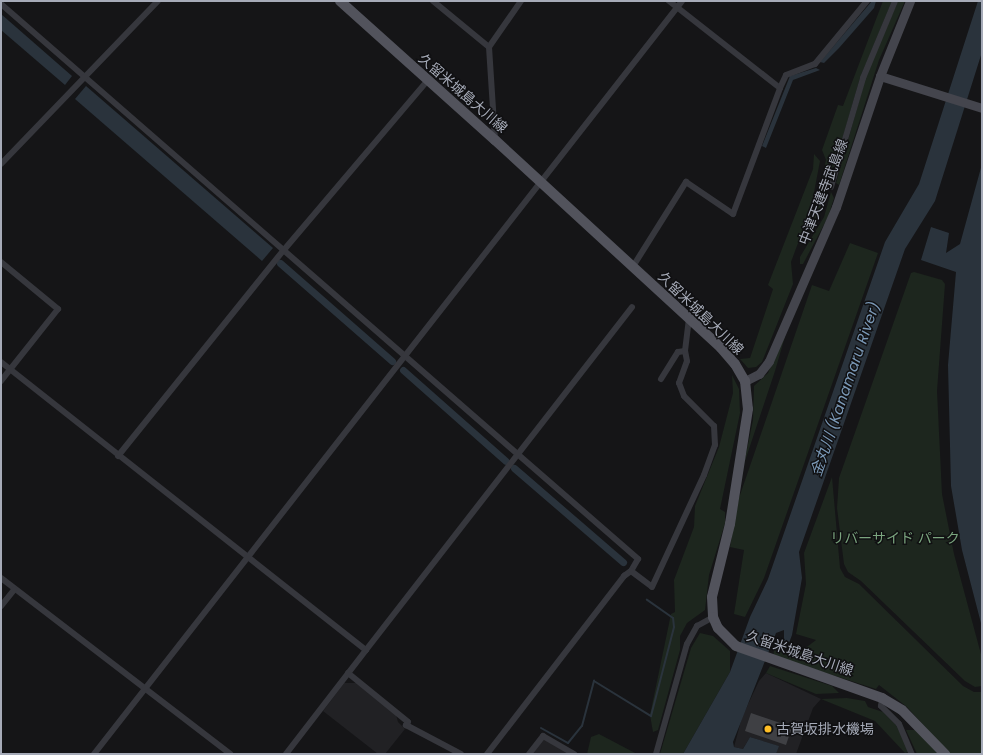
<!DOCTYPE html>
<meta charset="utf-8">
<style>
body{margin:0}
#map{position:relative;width:983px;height:755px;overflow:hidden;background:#151517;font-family:Poppins,"Noto Sans JP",sans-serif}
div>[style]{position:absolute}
.built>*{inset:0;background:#212124}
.green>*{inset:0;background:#1d261e}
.water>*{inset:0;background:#2a333c}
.stream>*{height:2px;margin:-1px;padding:0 1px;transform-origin:1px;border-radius:1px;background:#2a333c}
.canal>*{height:7px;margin:-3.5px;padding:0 3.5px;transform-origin:3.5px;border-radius:3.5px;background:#2a333c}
.building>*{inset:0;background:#3f4044}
.street>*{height:6px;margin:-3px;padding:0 3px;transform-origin:3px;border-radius:3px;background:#36373d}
.secondary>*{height:9px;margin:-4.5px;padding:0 4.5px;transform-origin:4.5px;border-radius:4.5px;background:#44454d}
.primary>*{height:10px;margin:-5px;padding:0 5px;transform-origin:5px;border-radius:5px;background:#52535c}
.dots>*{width:11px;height:11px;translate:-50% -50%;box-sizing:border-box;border:2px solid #101012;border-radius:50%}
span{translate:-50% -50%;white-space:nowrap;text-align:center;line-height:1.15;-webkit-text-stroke:3px #101012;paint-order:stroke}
.street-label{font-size:14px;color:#a6abb8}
.park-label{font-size:14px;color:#7ba57f}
.poi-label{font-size:14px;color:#a6abb8}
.left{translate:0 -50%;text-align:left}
.water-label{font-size:15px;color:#7a98b6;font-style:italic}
.frame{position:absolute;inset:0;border:2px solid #a6abb8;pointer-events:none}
</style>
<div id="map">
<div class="built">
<i style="clip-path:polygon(766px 673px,821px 699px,813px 708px,796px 754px,776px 754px,778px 746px,750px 737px,743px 749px,734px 747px,742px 717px,759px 681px)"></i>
<i style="clip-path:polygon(344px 683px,357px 683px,396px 715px,398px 722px,405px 729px,385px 754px,378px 754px,323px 711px)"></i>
<i style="clip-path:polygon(542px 738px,569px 754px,533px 754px)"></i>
</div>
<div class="green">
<i style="clip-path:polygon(883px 1px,892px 1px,860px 78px,827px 192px,809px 233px,826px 160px,822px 150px,838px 105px,843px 106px)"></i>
<i style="clip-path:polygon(898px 1px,905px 1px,879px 60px,839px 185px,836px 183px,866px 76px)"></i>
<i style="clip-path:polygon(814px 154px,820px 161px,811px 208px,791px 262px,793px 284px,762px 362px,756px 367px,748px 368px,740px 359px,750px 358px,773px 289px,768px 285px,813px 169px)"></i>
<i style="clip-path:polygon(831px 192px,834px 198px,828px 217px,803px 264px,800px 264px,800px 257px,824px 217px)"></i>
<i style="clip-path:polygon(850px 243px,878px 253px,764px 578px,745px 617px,734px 614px,744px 550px,730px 547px,739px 498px,812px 285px,829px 291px)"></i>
<i style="clip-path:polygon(914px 272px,942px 280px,945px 284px,937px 391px,942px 494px,954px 554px,982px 658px,982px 686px,975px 687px,965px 681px,861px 581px,848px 572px,844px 564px,837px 508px,839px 478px,911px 273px)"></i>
<i style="clip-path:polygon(789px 323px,775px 371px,744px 464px,753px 420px,754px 386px,768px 373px)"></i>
<i style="clip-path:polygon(732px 375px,739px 389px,740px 413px,720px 509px,725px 512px,725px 523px,709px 575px,705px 610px,687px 623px,680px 636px,680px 650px,658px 730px,653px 732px,650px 715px,671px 614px,675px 612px,674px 580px,694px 527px,695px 506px,719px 447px,733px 393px)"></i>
<i style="clip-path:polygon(832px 477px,840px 568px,845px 577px,859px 584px,963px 686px,974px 692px,982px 692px,982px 754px,950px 754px,907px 707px,879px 685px,876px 689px,773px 656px,774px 650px,795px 656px,816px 640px,796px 634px,806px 584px,804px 553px)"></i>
<i style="clip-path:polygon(700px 633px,713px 636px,730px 651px,730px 672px,683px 754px,660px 754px,691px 648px)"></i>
<i style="clip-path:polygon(770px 666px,832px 686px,839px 693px,816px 694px,766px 673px)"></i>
<i style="clip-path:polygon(847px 698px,865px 701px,868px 707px,883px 712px,896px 725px,909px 752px,905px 753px,875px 721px,821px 699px)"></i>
<i style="clip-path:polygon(906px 730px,915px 730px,940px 754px,917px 754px)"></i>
<i style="clip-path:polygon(599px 734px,637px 754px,587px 754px,591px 737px)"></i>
</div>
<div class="water">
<i style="clip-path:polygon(872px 1px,876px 1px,874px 8px,839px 48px,824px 63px,820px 62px)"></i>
<i style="clip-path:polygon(978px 1px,982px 1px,982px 52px,935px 201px,905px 249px,799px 552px,802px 578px,792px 635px,789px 643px,784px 641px,784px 630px,776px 633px,733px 742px,734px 747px,743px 749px,750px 737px,779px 746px,776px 754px,683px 754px,730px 672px,750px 617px,768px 579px,885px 242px,919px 184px)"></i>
<i style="clip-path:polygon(1px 14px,72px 76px,65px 85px,1px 30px)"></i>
<i style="clip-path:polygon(816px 68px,820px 70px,793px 80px,766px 148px,762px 146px,790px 76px)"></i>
<i style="clip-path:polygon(86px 86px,273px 248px,262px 261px,75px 99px)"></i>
<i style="clip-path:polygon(982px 164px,982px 627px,962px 550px,951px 486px,948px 365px,956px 272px,921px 260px,931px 227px,949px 233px,946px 253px,960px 244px)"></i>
</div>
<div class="stream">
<i style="left:541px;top:728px;width:31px;rotate:29deg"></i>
<i style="left:568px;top:743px;width:22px;rotate:-51deg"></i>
<i style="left:582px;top:726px;width:47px;rotate:-75.1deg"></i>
<i style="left:594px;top:681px;width:67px;rotate:31.6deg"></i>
<i style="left:651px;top:716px;width:92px;rotate:-75.5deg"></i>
<i style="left:674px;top:627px;width:9px;rotate:-96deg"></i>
<i style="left:673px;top:618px;width:32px;rotate:-145deg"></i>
</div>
<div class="canal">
<i style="left:280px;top:263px;width:149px;rotate:41.2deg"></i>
<i style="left:403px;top:370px;width:137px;rotate:41.5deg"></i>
<i style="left:514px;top:468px;width:144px;rotate:40.8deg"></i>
</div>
<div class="building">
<i style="clip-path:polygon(751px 713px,792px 727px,786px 745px,745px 731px)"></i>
</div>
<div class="street">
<i style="left:433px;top:1px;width:72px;rotate:39.4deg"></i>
<i style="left:489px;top:47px;width:93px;rotate:86.3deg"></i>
<i style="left:669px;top:1px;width:141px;rotate:38.1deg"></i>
<i style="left:780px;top:88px;width:14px;rotate:-65deg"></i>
<i style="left:786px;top:75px;width:31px;rotate:-21deg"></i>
<i style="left:815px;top:64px;width:82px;rotate:-50.5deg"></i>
<i style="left:1px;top:4px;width:845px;rotate:41.06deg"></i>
<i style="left:638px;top:559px;width:14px;rotate:120deg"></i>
<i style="left:489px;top:47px;width:56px;rotate:-55.2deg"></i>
<i style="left:1px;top:164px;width:226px;rotate:-46.1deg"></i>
<i style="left:831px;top:187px;width:114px;rotate:-73.6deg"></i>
<i style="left:863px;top:78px;width:83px;rotate:-67.4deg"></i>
<i style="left:1px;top:262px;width:74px;rotate:39.5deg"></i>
<i style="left:58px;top:309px;width:92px;rotate:128.4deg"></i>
<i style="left:632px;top:268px;width:102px;rotate:-57.9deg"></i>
<i style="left:686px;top:182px;width:57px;rotate:34.2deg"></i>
<i style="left:733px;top:214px;width:134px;rotate:-69.5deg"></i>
<i style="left:1px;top:362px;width:465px;rotate:38.3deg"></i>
<i style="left:366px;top:650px;width:131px;rotate:127.6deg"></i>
<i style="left:661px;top:379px;width:32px;rotate:-58deg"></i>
<i style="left:678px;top:352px;width:7px;rotate:-8deg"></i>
<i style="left:118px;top:456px;width:263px;rotate:-51.2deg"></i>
<i style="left:283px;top:251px;width:223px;rotate:-49.7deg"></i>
<i style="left:1px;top:578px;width:289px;rotate:37.5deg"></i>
<i style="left:1px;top:606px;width:21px;rotate:-51deg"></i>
<i style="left:366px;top:650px;width:434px;rotate:-52.2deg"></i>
<i style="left:348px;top:673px;width:77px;rotate:39.2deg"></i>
<i style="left:408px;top:722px;width:4px;rotate:124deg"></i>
<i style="left:406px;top:725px;width:62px;rotate:27.8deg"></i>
<i style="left:882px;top:698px;width:8px;rotate:97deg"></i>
<i style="left:881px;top:706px;width:25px;rotate:45deg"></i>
<i style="left:899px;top:724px;width:33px;rotate:67deg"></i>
<i style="left:94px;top:754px;width:955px;rotate:-52.01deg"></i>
<i style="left:487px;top:754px;width:225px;rotate:-52.4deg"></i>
<i style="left:624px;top:576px;width:9px;rotate:-36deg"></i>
<i style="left:631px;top:571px;width:26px;rotate:37deg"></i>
<i style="left:652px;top:587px;width:123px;rotate:-65.1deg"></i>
<i style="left:704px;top:475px;width:32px;rotate:-70deg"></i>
<i style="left:715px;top:445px;width:19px;rotate:-93deg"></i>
<i style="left:714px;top:426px;width:42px;rotate:-135deg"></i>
<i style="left:684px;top:396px;width:14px;rotate:-111deg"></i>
<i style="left:679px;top:383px;width:23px;rotate:-70deg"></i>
<i style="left:687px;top:361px;width:10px;rotate:-101deg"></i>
<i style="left:685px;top:351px;width:33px;rotate:-83deg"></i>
<i style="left:529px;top:754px;width:23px;rotate:-52deg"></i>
<i style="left:543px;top:736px;width:36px;rotate:30deg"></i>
<i style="left:656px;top:754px;width:114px;rotate:-74.3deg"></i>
<i style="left:687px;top:644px;width:21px;rotate:-61deg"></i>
<i style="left:697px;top:626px;width:18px;rotate:-29deg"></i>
</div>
<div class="secondary">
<i style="left:880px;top:76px;width:107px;rotate:17.4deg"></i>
<i style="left:745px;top:381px;width:16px;rotate:-27deg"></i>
<i style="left:759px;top:374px;width:16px;rotate:-52deg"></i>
<i style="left:769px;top:361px;width:168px;rotate:-66.5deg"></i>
<i style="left:836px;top:207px;width:138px;rotate:-71.4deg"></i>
<i style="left:880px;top:76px;width:81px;rotate:-68.2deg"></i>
</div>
<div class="primary">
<i style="left:340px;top:1px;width:208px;rotate:41.9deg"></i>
<i style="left:495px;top:140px;width:307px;rotate:42.6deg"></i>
<i style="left:721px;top:348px;width:21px;rotate:49deg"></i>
<i style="left:735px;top:364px;width:20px;rotate:60deg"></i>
<i style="left:745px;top:381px;width:28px;rotate:84deg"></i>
<i style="left:748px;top:409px;width:116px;rotate:98.9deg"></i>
<i style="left:730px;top:524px;width:75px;rotate:103.9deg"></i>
<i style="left:712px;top:597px;width:20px;rotate:87deg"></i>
<i style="left:713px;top:617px;width:12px;rotate:66deg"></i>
<i style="left:718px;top:628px;width:25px;rotate:45deg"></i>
<i style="left:736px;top:646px;width:155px;rotate:19.6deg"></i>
<i style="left:882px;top:698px;width:23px;rotate:31deg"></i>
<i style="left:902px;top:710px;width:62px;rotate:45.7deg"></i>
</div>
<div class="dots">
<i style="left:768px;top:729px;background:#ffbe25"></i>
</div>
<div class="street-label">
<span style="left:463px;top:93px;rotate:41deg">久留米城島大川線</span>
<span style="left:823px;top:192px;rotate:-69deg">中津天建寺武島線</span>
<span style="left:701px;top:313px;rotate:44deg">久留米城島大川線</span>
<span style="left:800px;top:653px;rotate:19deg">久留米城島大川線</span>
</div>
<div class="park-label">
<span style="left:895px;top:538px">リバーサイド パーク</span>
</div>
<div class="poi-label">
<span class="left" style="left:776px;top:729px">古賀坂排水機場</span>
</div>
<div class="water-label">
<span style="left:845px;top:389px;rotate:-71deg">金丸川 (Kanamaru River)</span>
</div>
<div class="frame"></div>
</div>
